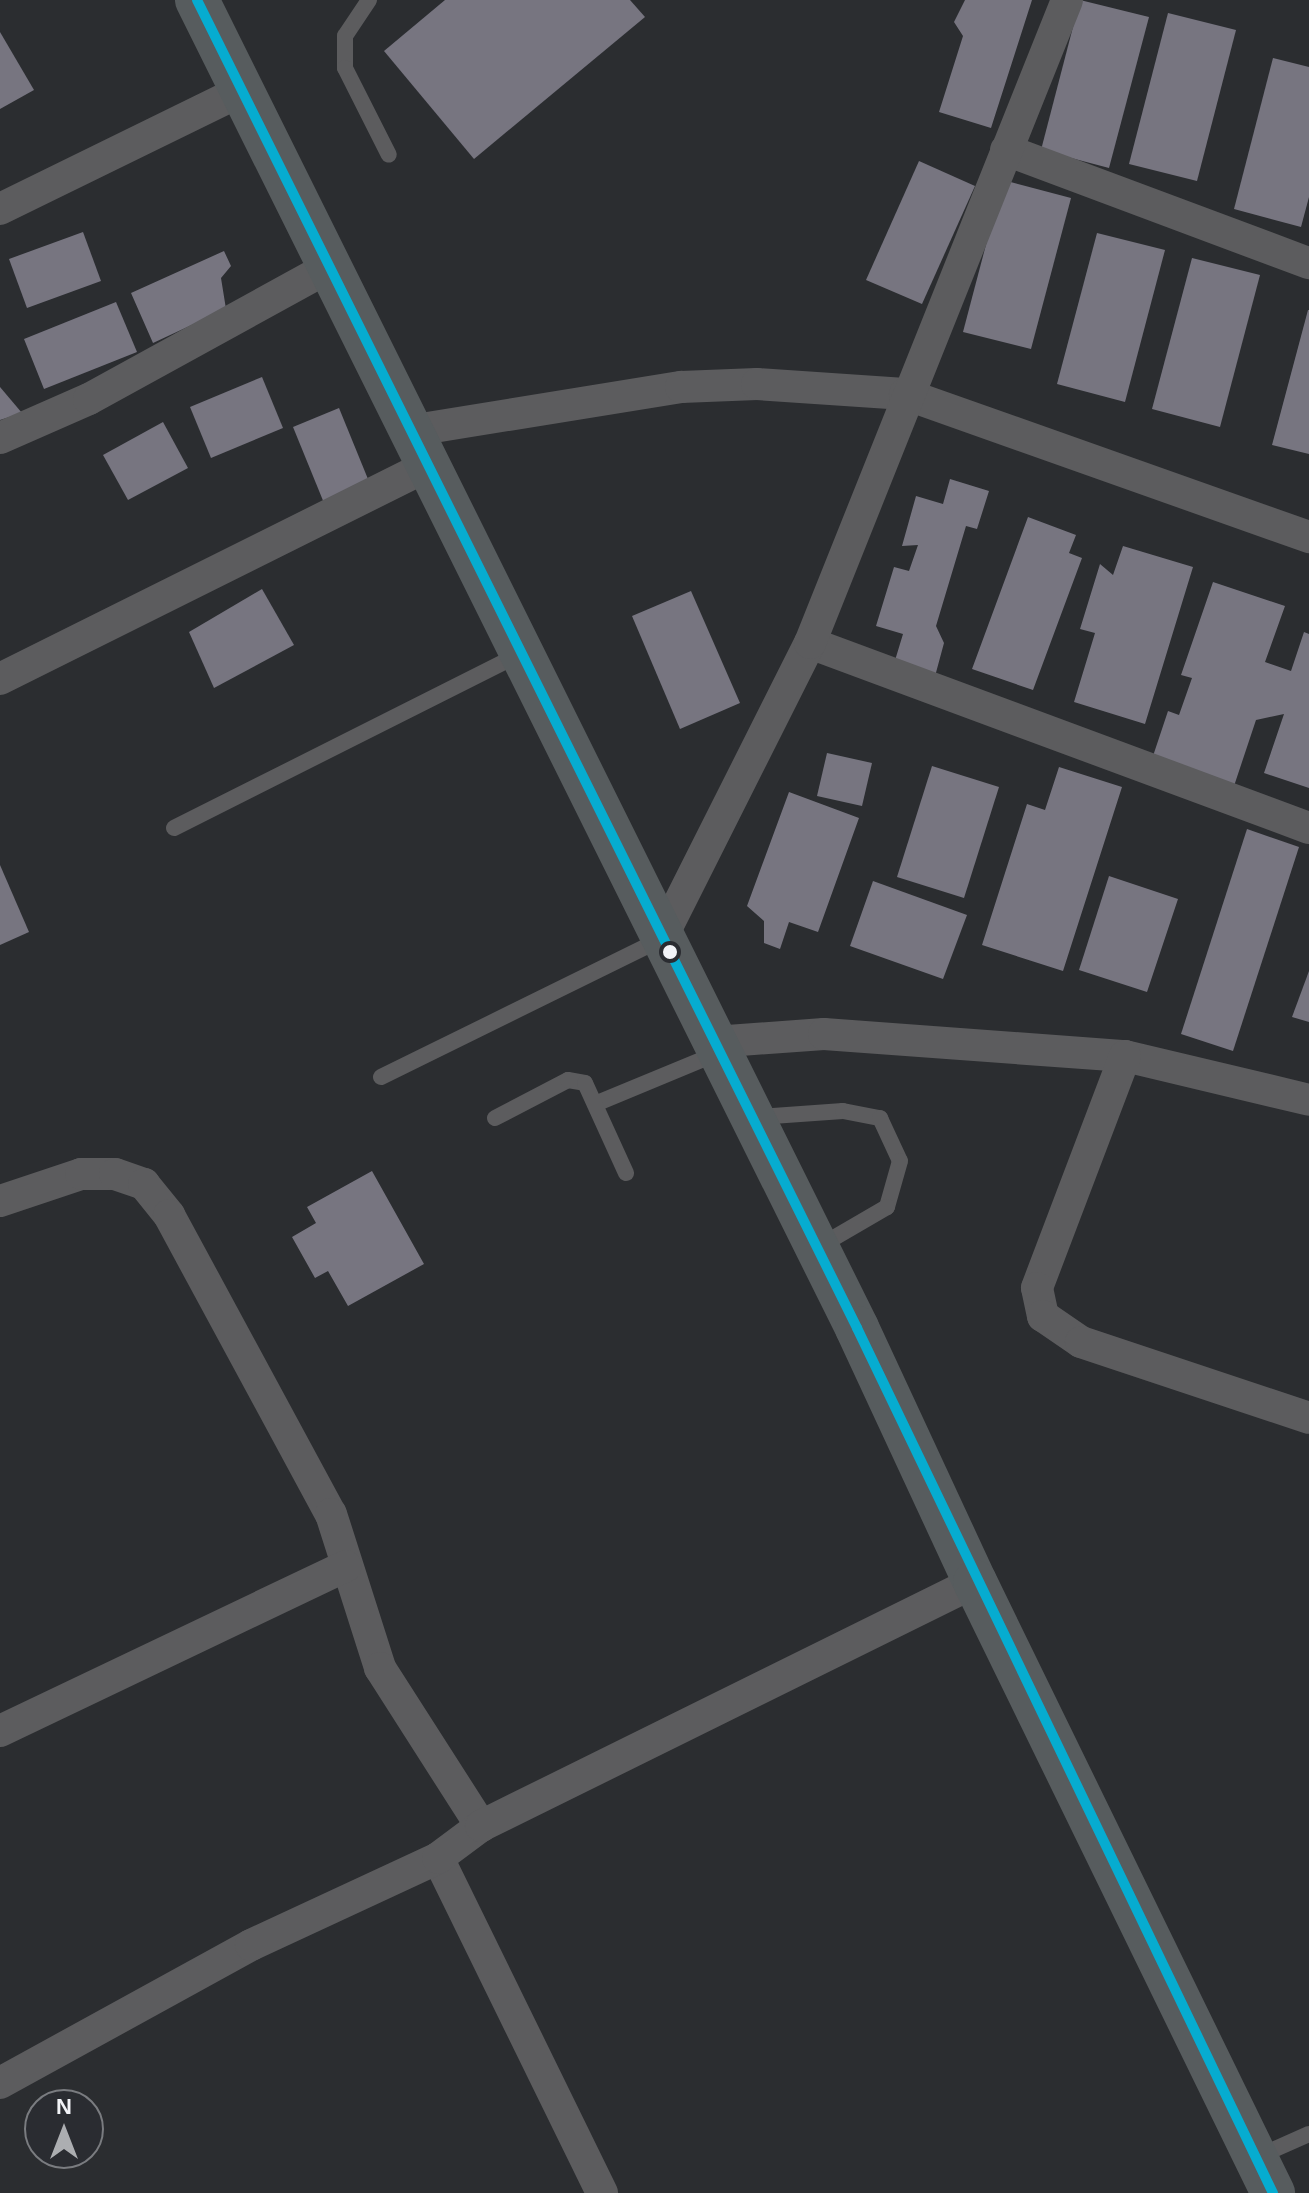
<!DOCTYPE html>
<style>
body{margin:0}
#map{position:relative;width:1309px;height:2193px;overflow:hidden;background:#2b2d30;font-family:Helvetica,sans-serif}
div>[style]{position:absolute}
.building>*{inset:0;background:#777580}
.lane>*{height:16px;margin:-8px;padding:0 8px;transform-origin:8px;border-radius:8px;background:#5c5c5e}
.street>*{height:32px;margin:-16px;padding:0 16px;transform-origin:16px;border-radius:16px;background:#5c5c5e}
.secondary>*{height:44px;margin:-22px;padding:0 22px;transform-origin:22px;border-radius:22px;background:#575c5e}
.bus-1>*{height:10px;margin:-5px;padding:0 5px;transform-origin:5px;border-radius:5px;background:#06acd0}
.dots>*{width:22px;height:22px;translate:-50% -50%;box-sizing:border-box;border:4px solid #2a2c31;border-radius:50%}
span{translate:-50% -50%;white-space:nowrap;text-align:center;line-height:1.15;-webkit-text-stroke:8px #2a2c31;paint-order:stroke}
.north{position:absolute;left:24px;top:2089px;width:80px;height:80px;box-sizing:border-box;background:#2a2c31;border:2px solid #7a7c80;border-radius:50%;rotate:0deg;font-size:22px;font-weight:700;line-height:32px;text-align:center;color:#f2f3f7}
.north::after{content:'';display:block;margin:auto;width:28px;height:36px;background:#acaeb1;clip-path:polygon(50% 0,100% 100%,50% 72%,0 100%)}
</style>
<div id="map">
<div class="building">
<i style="clip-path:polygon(445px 0,630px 0,645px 17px,474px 159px,384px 51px)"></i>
<i style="clip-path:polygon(965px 0,1032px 0,991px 128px,939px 112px,963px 36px,954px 22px)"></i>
<i style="clip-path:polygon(1080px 0,1149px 17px,1109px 168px,1041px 150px)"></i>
<i style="clip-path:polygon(1168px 13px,1236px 30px,1197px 181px,1129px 164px)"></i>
<i style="clip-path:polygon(0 32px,34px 90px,0 109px)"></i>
<i style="clip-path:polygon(1273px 58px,1309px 67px,1309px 197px,1301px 227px,1234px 209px)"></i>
<i style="clip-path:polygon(919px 161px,975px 186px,922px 304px,866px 280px)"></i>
<i style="clip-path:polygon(1003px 180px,1071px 198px,1031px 349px,963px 332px)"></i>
<i style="clip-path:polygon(83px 232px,101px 281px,27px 308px,9px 259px)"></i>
<i style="clip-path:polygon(1097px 233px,1165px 250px,1125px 402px,1057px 384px)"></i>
<i style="clip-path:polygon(224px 251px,231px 266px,221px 278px,226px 309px,153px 343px,131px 293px)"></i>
<i style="clip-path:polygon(1192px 258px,1260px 275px,1220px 427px,1152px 409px)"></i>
<i style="clip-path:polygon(116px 302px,137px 352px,44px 389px,24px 339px)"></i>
<i style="clip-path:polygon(1308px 310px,1309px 310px,1309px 454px,1272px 445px)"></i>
<i style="clip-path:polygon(262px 377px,283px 428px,211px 458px,190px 407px)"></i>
<i style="clip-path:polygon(0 387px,22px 413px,0 420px)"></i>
<i style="clip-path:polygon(339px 408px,370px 484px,324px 503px,293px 427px)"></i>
<i style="clip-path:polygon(163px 422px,188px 468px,128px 500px,103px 455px)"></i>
<i style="clip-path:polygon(950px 479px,989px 491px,977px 529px,966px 526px,936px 626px,944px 643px,934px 680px,893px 667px,903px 634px,876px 626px,894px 567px,909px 571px,918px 545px,902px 546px,916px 496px,943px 504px)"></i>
<i style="clip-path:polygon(1028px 517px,1076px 535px,1069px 553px,1082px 558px,1033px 690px,972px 669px)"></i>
<i style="clip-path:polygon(1123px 546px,1193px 567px,1145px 724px,1074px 702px,1095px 633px,1080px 629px,1100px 564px,1113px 575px)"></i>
<i style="clip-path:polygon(1213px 582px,1285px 606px,1265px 662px,1291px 671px,1304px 632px,1309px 634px,1309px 788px,1264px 773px,1284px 714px,1256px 720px,1233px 789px,1151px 762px,1168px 711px,1179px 715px,1192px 678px,1181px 675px)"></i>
<i style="clip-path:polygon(262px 589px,294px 645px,214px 688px,189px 632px)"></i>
<i style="clip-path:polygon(691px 591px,740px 703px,680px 729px,632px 616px)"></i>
<i style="clip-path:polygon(827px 753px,872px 763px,862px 806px,817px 796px)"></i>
<i style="clip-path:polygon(932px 766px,999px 787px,964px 898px,897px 877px)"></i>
<i style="clip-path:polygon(1059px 767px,1122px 787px,1063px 971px,982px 945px,1027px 804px,1045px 810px)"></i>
<i style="clip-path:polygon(789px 792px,859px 818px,818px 932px,789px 922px,780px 949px,764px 943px,764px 921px,747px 906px)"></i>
<i style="clip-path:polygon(1247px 829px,1299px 847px,1233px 1051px,1181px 1034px)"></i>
<i style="clip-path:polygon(0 865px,29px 932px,0 945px)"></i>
<i style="clip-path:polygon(1109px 876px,1178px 899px,1147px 992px,1079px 970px)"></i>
<i style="clip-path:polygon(873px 881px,967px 915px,943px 979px,850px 946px)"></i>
<i style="clip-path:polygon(1309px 971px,1309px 1022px,1292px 1017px)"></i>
<i style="clip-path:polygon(372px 1171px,424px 1264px,348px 1306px,328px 1271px,315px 1278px,292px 1237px,316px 1223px,307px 1207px)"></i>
</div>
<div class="lane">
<i style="left:369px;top:0;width:43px;rotate:123.7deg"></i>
<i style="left:345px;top:36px;width:32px;rotate:90deg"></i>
<i style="left:345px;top:68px;width:97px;rotate:63.2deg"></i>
<i style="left:174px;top:828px;width:387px;rotate:-26.7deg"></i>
<i style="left:381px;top:1077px;width:312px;rotate:-26.2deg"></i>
<i style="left:595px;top:1104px;width:133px;rotate:-22.5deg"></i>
<i style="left:758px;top:1117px;width:85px;rotate:-4deg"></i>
<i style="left:843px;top:1111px;width:38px;rotate:11deg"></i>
<i style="left:880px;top:1118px;width:47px;rotate:65.1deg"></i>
<i style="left:900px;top:1161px;width:48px;rotate:105.8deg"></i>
<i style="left:887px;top:1207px;width:78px;rotate:149.8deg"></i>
<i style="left:495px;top:1118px;width:82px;rotate:-27.5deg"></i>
<i style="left:568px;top:1080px;width:17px;rotate:10deg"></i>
<i style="left:585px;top:1083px;width:99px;rotate:65.5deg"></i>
<i style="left:1257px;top:2157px;width:57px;rotate:-23.9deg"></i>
</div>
<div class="street">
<i style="left:1006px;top:150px;width:323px;rotate:20.5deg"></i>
<i style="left:0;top:209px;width:268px;rotate:-26.1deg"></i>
<i style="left:409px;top:431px;width:276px;rotate:-9.2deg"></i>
<i style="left:681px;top:387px;width:76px;rotate:-2.3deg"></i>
<i style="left:757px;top:384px;width:148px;rotate:3.9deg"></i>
<i style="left:905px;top:394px;width:429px;rotate:19.5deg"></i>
<i style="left:0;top:438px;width:97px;rotate:-23.7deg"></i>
<i style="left:89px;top:399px;width:272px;rotate:-28.8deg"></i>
<i style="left:810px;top:643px;width:532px;rotate:20.34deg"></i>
<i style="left:0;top:679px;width:477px;rotate:-26.5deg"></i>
<i style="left:661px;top:939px;width:331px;rotate:-63.3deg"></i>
<i style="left:810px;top:643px;width:692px;rotate:-68.21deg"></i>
<i style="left:714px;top:1042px;width:110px;rotate:-4.2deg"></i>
<i style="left:824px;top:1034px;width:302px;rotate:4.2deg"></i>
<i style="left:1125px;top:1056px;width:189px;rotate:13.4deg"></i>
<i style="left:1125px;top:1056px;width:248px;rotate:110.8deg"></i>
<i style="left:1037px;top:1288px;width:29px;rotate:78deg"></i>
<i style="left:1043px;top:1316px;width:46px;rotate:34.4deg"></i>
<i style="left:1081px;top:1342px;width:240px;rotate:18.4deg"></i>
<i style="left:0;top:1201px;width:85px;rotate:-18.4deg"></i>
<i style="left:81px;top:1174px;width:34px"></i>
<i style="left:115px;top:1174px;width:31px;rotate:19deg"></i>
<i style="left:144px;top:1184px;width:40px;rotate:51deg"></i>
<i style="left:169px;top:1215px;width:340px;rotate:61.6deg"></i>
<i style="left:331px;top:1514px;width:162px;rotate:72.3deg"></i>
<i style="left:380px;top:1668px;width:188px;rotate:57.4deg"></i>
<i style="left:0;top:1731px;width:383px;rotate:-25.5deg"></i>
<i style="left:438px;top:1858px;width:373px;rotate:63.9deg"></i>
<i style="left:0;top:2083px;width:286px;rotate:-28.8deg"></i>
<i style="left:251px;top:1945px;width:206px;rotate:-24.9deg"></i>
<i style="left:438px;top:1858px;width:54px;rotate:-36.7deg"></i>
<i style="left:481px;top:1826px;width:551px;rotate:-26.29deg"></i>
</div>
<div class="secondary">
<i style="left:197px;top:0;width:1483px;rotate:63.57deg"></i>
<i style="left:857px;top:1328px;width:280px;rotate:65.1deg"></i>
<i style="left:975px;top:1582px;width:680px;rotate:64deg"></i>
</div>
<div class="bus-1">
<i style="left:197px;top:0;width:1483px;rotate:63.57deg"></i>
<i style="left:857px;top:1328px;width:960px;rotate:64.32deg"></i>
</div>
<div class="dots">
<i style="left:670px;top:952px;background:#f2f3f7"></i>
</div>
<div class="north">N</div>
</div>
